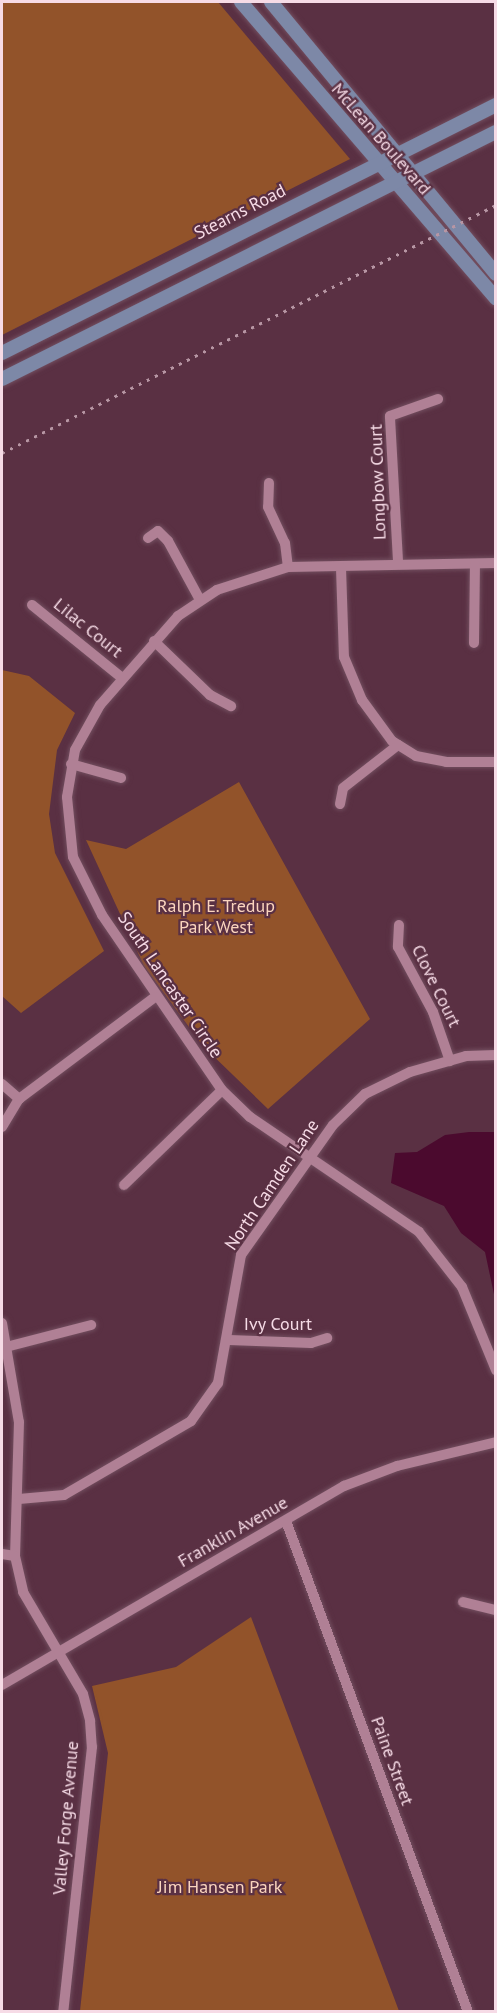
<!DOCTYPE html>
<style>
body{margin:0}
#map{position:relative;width:497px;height:2013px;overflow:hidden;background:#5a3043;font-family:"PT Sans",sans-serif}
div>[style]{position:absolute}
.green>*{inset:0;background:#92532a}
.water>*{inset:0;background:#4b0a2e}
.roads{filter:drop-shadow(0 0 2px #724e5f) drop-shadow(0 0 2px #724e5f)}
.minor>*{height:10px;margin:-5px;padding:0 5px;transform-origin:5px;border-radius:5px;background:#b08095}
.secondary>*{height:14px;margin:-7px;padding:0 7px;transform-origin:7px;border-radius:7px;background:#7d88a7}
.rail>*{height:3px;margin-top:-1.5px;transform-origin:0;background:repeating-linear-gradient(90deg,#b796a4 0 3px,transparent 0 9px)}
span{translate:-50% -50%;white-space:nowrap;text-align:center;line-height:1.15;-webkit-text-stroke:4.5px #5a3043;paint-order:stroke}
.street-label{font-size:18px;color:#f6dbe6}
.park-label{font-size:18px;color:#fbd5be}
.frame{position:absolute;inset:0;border:3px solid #f6dbe6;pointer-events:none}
</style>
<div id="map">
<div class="green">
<i style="clip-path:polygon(2px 2px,218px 2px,350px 159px,2px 335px)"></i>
<i style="clip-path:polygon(2px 670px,29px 676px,75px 713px,57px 750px,49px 814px,55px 853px,104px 951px,21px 1013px,2px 996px)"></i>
<i style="clip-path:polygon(239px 782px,370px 1019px,268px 1109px,203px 1046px,144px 966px,86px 840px,126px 849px)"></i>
<i style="clip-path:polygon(251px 1617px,399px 2011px,80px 2011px,108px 1753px,92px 1686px,176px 1667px)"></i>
</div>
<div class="water">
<i style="clip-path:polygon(469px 1132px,495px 1132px,495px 1299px,485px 1252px,461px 1233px,444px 1206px,391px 1183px,395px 1153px,417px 1152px,445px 1135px)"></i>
</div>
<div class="roads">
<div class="minor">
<i style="left:269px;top:483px;width:24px;rotate:92deg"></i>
<i style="left:268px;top:507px;width:40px;rotate:65deg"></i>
<i style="left:285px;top:543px;width:24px;rotate:83deg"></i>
<i style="left:148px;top:538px;width:12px;rotate:-35deg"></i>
<i style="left:158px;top:531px;width:14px;rotate:45deg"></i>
<i style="left:168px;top:541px;width:67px;rotate:61.5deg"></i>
<i style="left:398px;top:561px;width:145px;rotate:-93.2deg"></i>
<i style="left:390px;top:416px;width:51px;rotate:-19.5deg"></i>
<i style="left:496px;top:563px;width:208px;rotate:178.9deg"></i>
<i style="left:288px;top:567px;width:75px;rotate:162.1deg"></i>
<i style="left:217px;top:590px;width:47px;rotate:146.3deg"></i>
<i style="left:178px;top:616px;width:118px;rotate:131.2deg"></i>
<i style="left:100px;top:705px;width:51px;rotate:119.1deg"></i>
<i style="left:75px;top:750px;width:48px;rotate:99.7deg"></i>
<i style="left:67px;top:797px;width:60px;rotate:84.3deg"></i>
<i style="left:73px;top:857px;width:65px;rotate:63.4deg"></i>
<i style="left:102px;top:915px;width:212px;rotate:55.6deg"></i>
<i style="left:222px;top:1090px;width:39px;rotate:44deg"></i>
<i style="left:250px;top:1117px;width:204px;rotate:34.2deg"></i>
<i style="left:419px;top:1232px;width:70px;rotate:52deg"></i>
<i style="left:462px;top:1287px;width:90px;rotate:67.7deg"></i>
<i style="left:341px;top:568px;width:89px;rotate:88.1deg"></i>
<i style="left:344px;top:657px;width:47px;rotate:67.3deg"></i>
<i style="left:362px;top:700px;width:51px;rotate:53.8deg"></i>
<i style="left:392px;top:741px;width:28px;rotate:32deg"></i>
<i style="left:416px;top:756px;width:31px;rotate:11deg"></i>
<i style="left:446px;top:762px;width:50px"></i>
<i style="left:32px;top:605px;width:116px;rotate:39deg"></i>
<i style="left:154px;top:641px;width:78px;rotate:44deg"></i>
<i style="left:210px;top:695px;width:24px;rotate:28deg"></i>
<i style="left:474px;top:643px;width:79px;rotate:-89.3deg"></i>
<i style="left:71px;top:764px;width:52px;rotate:15.6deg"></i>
<i style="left:340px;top:804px;width:16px;rotate:-79deg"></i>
<i style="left:343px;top:788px;width:70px;rotate:-38deg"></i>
<i style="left:399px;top:925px;width:22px;rotate:93deg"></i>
<i style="left:398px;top:947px;width:74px;rotate:61.7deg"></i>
<i style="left:433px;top:1012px;width:52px;rotate:70.9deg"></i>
<i style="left:2px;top:1084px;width:23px;rotate:41deg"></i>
<i style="left:2px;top:1127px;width:33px;rotate:-59deg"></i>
<i style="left:19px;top:1099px;width:170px;rotate:-36.9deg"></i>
<i style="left:124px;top:1185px;width:136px;rotate:-44.1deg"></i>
<i style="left:2px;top:1323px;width:100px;rotate:80.3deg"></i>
<i style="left:19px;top:1422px;width:134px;rotate:91.7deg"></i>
<i style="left:15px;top:1556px;width:37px;rotate:77deg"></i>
<i style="left:23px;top:1592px;width:118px;rotate:59.5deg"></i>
<i style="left:83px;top:1694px;width:28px;rotate:75deg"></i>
<i style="left:90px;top:1721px;width:26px;rotate:86deg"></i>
<i style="left:92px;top:1747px;width:267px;rotate:96.2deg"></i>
<i style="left:229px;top:1340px;width:82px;rotate:2.1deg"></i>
<i style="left:311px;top:1343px;width:17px;rotate:-17deg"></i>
<i style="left:6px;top:1347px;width:88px;rotate:-14.5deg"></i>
<i style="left:19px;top:1499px;width:45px;rotate:-5.1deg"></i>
<i style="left:64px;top:1495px;width:147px;rotate:-30.2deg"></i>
<i style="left:191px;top:1421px;width:47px;rotate:-54.6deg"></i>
<i style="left:218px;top:1383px;width:130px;rotate:-79.8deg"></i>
<i style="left:241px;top:1255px;width:159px;rotate:-54.7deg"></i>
<i style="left:333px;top:1125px;width:45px;rotate:-44.1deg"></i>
<i style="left:365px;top:1094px;width:50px;rotate:-26.1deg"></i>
<i style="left:410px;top:1072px;width:58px;rotate:-15.9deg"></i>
<i style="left:466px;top:1056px;width:30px;rotate:-2deg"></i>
<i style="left:286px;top:1521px;width:524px;rotate:69.66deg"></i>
<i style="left:2px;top:1554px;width:13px;rotate:9deg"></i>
<i style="left:463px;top:1602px;width:34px;rotate:14deg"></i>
<i style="left:2px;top:1685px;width:396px;rotate:-30.2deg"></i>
<i style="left:344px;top:1486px;width:57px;rotate:-20.7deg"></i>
<i style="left:397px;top:1466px;width:102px;rotate:-13.6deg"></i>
</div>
<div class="secondary">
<i style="left:241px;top:2px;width:391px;rotate:49.3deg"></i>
<i style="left:271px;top:2px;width:353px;rotate:50.4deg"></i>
<i style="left:2px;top:353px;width:553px;rotate:-26.66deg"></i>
<i style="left:2px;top:379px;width:552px;rotate:-26.57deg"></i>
</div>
</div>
<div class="rail">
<i style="left:2px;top:453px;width:553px;rotate:-26.66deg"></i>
</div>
<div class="street-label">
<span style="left:381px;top:139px;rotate:49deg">McLean Boulevard</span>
<span style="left:240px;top:212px;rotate:-27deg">Stearns Road</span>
<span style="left:378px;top:482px;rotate:-92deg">Longbow Court</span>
<span style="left:88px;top:628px;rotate:39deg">Lilac Court</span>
<span style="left:170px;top:985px;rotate:56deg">South Lancaster Circle</span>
<span style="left:436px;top:986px;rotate:64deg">Clove Court</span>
<span style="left:272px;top:1185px;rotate:-56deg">North Camden Lane</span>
<span style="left:278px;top:1324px">Ivy Court</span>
<span style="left:233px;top:1532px;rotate:-30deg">Franklin Avenue</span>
<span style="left:392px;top:1761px;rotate:70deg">Paine Street</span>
<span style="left:66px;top:1818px;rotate:-85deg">Valley Forge Avenue</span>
</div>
<div class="park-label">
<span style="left:216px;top:917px">Ralph E. Tredup<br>Park West</span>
<span style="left:220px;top:1887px">Jim Hansen Park</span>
</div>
<div class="frame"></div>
</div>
